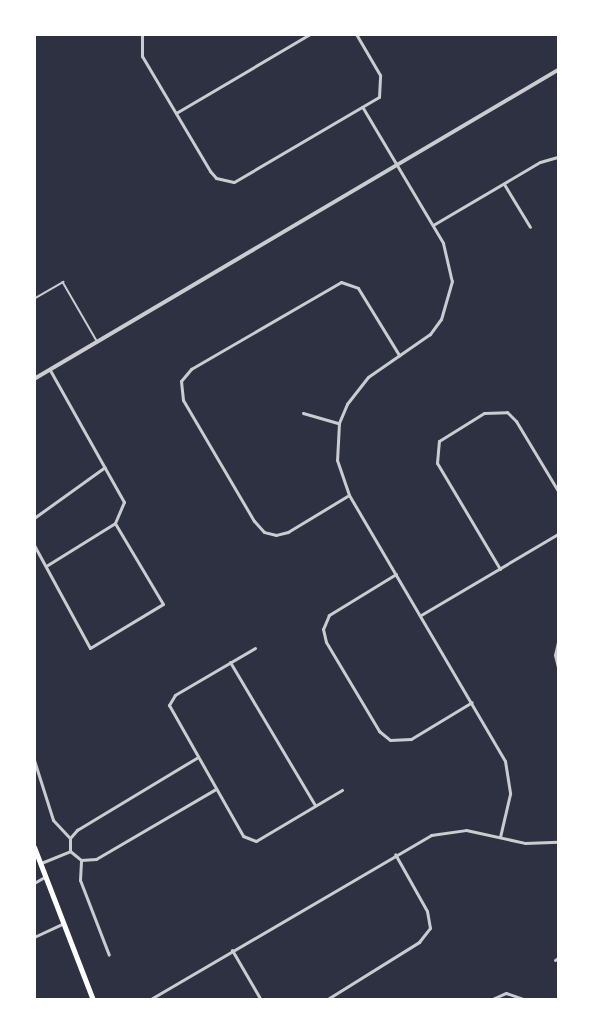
<!DOCTYPE html>
<style>
body{margin:0}
#map{position:relative;width:593px;height:1034px;overflow:hidden;background:#2d3142;font-family:"Open Sans",sans-serif}
div>[style]{position:absolute}
.service>*{height:1.5px;margin:-0.75px;padding:0 0.75px;transform-origin:0.75px;border-radius:0.75px;background:#caccd0}
.minor>*{height:3px;margin:-1.5px;padding:0 1.5px;transform-origin:1.5px;border-radius:1.5px;background:#caccd0}
.tertiary>*{height:4px;margin:-2px;padding:0 2px;transform-origin:2px;border-radius:2px;background:#caccd0}
.primary>*{height:5px;margin:-2.5px;padding:0 2.5px;transform-origin:2.5px;border-radius:2.5px;background:#fff}
span{translate:-50% -50%;white-space:nowrap;text-align:center;line-height:1.15;-webkit-text-stroke:6px #fff;paint-order:stroke}
.frame{position:absolute;inset:0;border:36px solid #fff;pointer-events:none}
</style>
<div id="map">
<div class="service">
<i style="left:34px;top:299px;width:34px;rotate:-30deg"></i>
<i style="left:63px;top:282px;width:68px;rotate:60deg"></i>
</div>
<div class="minor">
<i style="left:142px;top:34px;width:22px;rotate:90deg"></i>
<i style="left:142px;top:56px;width:134px;rotate:59.4deg"></i>
<i style="left:210px;top:171px;width:9px;rotate:49deg"></i>
<i style="left:216px;top:178px;width:18px;rotate:13deg"></i>
<i style="left:234px;top:182px;width:168px;rotate:-30.4deg"></i>
<i style="left:379px;top:97px;width:22px;rotate:-87deg"></i>
<i style="left:380px;top:75px;width:48px;rotate:-120.3deg"></i>
<i style="left:363px;top:108px;width:157px;rotate:59.3deg"></i>
<i style="left:443px;top:243px;width:39px;rotate:77deg"></i>
<i style="left:452px;top:281px;width:40px;rotate:106deg"></i>
<i style="left:441px;top:319px;width:19px;rotate:126deg"></i>
<i style="left:430px;top:334px;width:75px;rotate:145.3deg"></i>
<i style="left:368px;top:377px;width:34px;rotate:128deg"></i>
<i style="left:347px;top:404px;width:21px;rotate:113deg"></i>
<i style="left:339px;top:423px;width:37px;rotate:93deg"></i>
<i style="left:337px;top:460px;width:37px;rotate:71deg"></i>
<i style="left:349px;top:495px;width:308px;rotate:59.6deg"></i>
<i style="left:505px;top:761px;width:33px;rotate:81deg"></i>
<i style="left:510px;top:794px;width:44px;rotate:103.1deg"></i>
<i style="left:176px;top:113px;width:156px;rotate:-30.5deg"></i>
<i style="left:504px;top:184px;width:50px;rotate:58.8deg"></i>
<i style="left:433px;top:225px;width:124px;rotate:-30.5deg"></i>
<i style="left:540px;top:162px;width:19px;rotate:-16deg"></i>
<i style="left:303px;top:413px;width:37px;rotate:16deg"></i>
<i style="left:349px;top:495px;width:71px;rotate:148.8deg"></i>
<i style="left:288px;top:532px;width:12px;rotate:166deg"></i>
<i style="left:276px;top:535px;width:12px;rotate:-166deg"></i>
<i style="left:264px;top:532px;width:15px;rotate:-132deg"></i>
<i style="left:254px;top:521px;width:140px;rotate:-120.4deg"></i>
<i style="left:183px;top:400px;width:19px;rotate:-96deg"></i>
<i style="left:181px;top:381px;width:16px;rotate:-50deg"></i>
<i style="left:191px;top:369px;width:173px;rotate:-30.1deg"></i>
<i style="left:341px;top:282px;width:18px;rotate:19deg"></i>
<i style="left:358px;top:288px;width:79px;rotate:58.5deg"></i>
<i style="left:34px;top:518px;width:87px;rotate:-35.7deg"></i>
<i style="left:34px;top:545px;width:117px;rotate:61.5deg"></i>
<i style="left:90px;top:648px;width:85px;rotate:-31.1deg"></i>
<i style="left:163px;top:604px;width:94px;rotate:-120.7deg"></i>
<i style="left:46px;top:566px;width:81px;rotate:-31.9deg"></i>
<i style="left:115px;top:523px;width:23px;rotate:-67deg"></i>
<i style="left:124px;top:502px;width:151px;rotate:-119.3deg"></i>
<i style="left:500px;top:569px;width:123px;rotate:-120.7deg"></i>
<i style="left:437px;top:463px;width:22px;rotate:-85deg"></i>
<i style="left:439px;top:441px;width:53px;rotate:-31.9deg"></i>
<i style="left:484px;top:413px;width:23px;rotate:-2deg"></i>
<i style="left:507px;top:412px;width:13px;rotate:45deg"></i>
<i style="left:516px;top:421px;width:82px;rotate:59deg"></i>
<i style="left:396px;top:574px;width:79px;rotate:148.5deg"></i>
<i style="left:329px;top:615px;width:15px;rotate:113deg"></i>
<i style="left:323px;top:629px;width:13px;rotate:77deg"></i>
<i style="left:326px;top:642px;width:104px;rotate:59.2deg"></i>
<i style="left:379px;top:731px;width:14px;rotate:39deg"></i>
<i style="left:390px;top:740px;width:21px;rotate:-3deg"></i>
<i style="left:411px;top:739px;width:71px;rotate:-31.2deg"></i>
<i style="left:421px;top:615px;width:159px;rotate:-30.6deg"></i>
<i style="left:558px;top:642px;width:13px;rotate:103deg"></i>
<i style="left:555px;top:655px;width:12px;rotate:76deg"></i>
<i style="left:255px;top:648px;width:93px;rotate:149.6deg"></i>
<i style="left:175px;top:695px;width:12px;rotate:121deg"></i>
<i style="left:169px;top:705px;width:150px;rotate:60.5deg"></i>
<i style="left:243px;top:836px;width:14px;rotate:21deg"></i>
<i style="left:256px;top:841px;width:100px;rotate:-30.7deg"></i>
<i style="left:230px;top:662px;width:166px;rotate:59.3deg"></i>
<i style="left:34px;top:760px;width:63px;rotate:72.4deg"></i>
<i style="left:53px;top:820px;width:25px;rotate:47deg"></i>
<i style="left:70px;top:851px;width:13px;rotate:-90deg"></i>
<i style="left:70px;top:838px;width:11px;rotate:-49deg"></i>
<i style="left:77px;top:830px;width:141px;rotate:-31.1deg"></i>
<i style="left:81px;top:861px;width:19px;rotate:93deg"></i>
<i style="left:80px;top:880px;width:80px;rotate:68.9deg"></i>
<i style="left:41px;top:863px;width:31px;rotate:-22deg"></i>
<i style="left:70px;top:851px;width:14px;rotate:39deg"></i>
<i style="left:81px;top:860px;width:15px;rotate:-4deg"></i>
<i style="left:96px;top:859px;width:139px;rotate:-30.3deg"></i>
<i style="left:34px;top:883px;width:14px;rotate:-30deg"></i>
<i style="left:34px;top:937px;width:33px;rotate:-25deg"></i>
<i style="left:232px;top:950px;width:58px;rotate:59.9deg"></i>
<i style="left:555px;top:960px;width:4px;rotate:-34deg"></i>
<i style="left:149px;top:1000px;width:327px;rotate:-30.3deg"></i>
<i style="left:431px;top:835px;width:35px;rotate:-8deg"></i>
<i style="left:466px;top:830px;width:60px;rotate:12.4deg"></i>
<i style="left:525px;top:843px;width:33px;rotate:-2deg"></i>
<i style="left:326px;top:1000px;width:110px;rotate:-31.9deg"></i>
<i style="left:419px;top:942px;width:18px;rotate:-52deg"></i>
<i style="left:430px;top:928px;width:17px;rotate:-100deg"></i>
<i style="left:427px;top:911px;width:65px;rotate:-119.3deg"></i>
<i style="left:490px;top:1000px;width:17px;rotate:-24deg"></i>
<i style="left:506px;top:993px;width:21px;rotate:19deg"></i>
</div>
<div class="tertiary">
<i style="left:34px;top:379px;width:608px;rotate:-30.53deg"></i>
</div>
<div class="primary">
<i style="left:34px;top:847px;width:164px;rotate:68.9deg"></i>
</div>
<div class="frame"></div>
</div>
